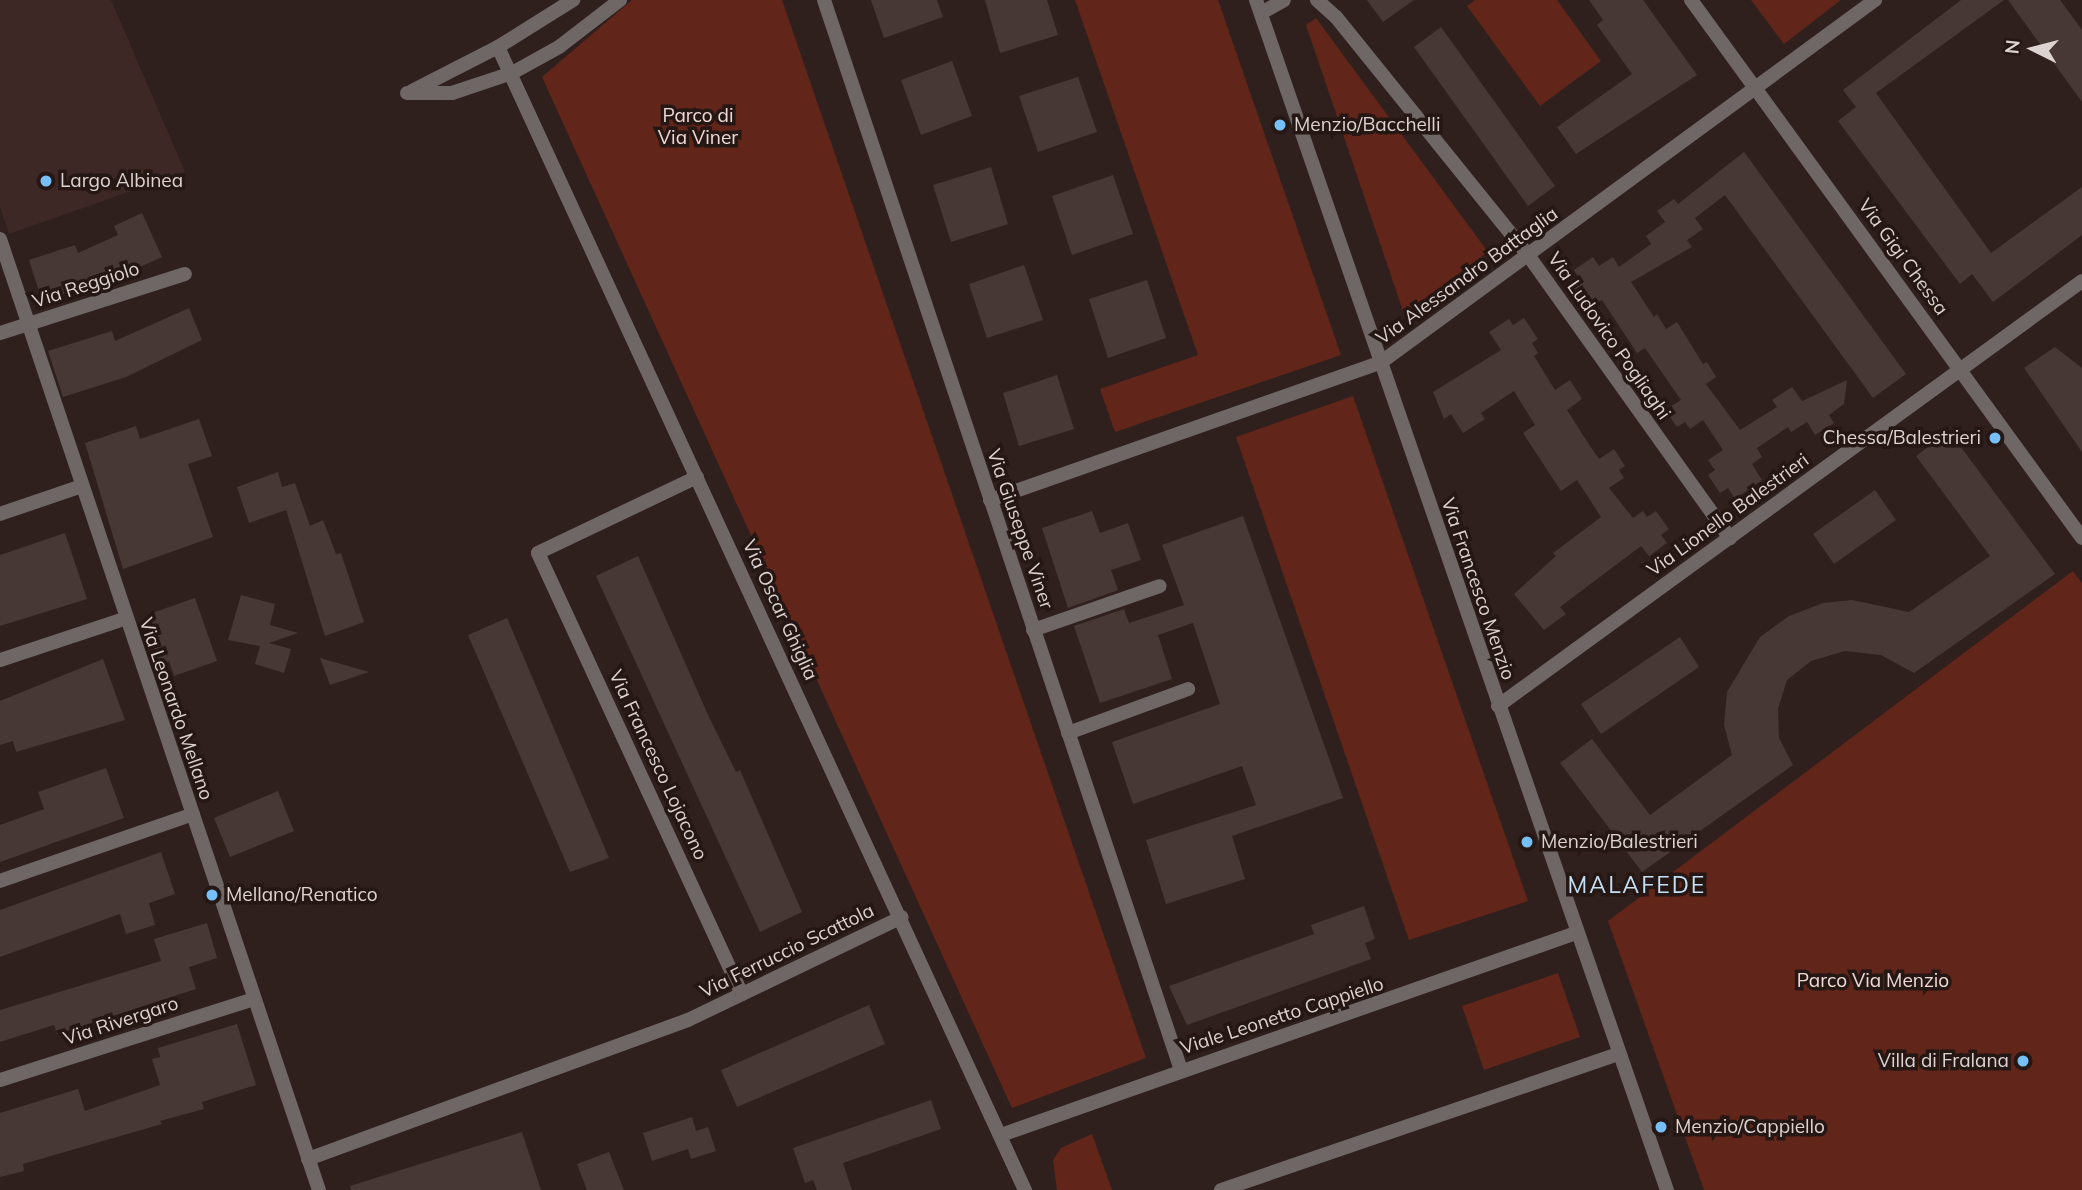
<!DOCTYPE html>
<style>
body{margin:0}
#map{position:relative;width:2082px;height:1190px;overflow:hidden;background:#2f201d;font-family:Mulish,sans-serif}
div>[style]{position:absolute}
.built>*{inset:0;background:#3d2825}
.green>*{inset:0;background:#62251a}
.building>*{inset:0;background:#473835}
.street>*{height:14px;margin:-7px;padding:0 7px;transform-origin:7px;border-radius:7px;background:#6f6766}
.dots>*{width:19px;height:19px;translate:-50% -50%;box-sizing:border-box;border:4px solid #251714;border-radius:50%}
span{translate:-50% -50%;white-space:nowrap;text-align:center;line-height:1.15;-webkit-text-stroke:7px #251714;paint-order:stroke}
.park-label{font-size:19px;color:#f0d9d4}
.poi-label{font-size:19px;color:#ddd3d1}
.left{translate:0 -50%;text-align:left}
.right{translate:-100% -50%;text-align:right}
.street-label{font-size:19px;color:#ddd3d1}
.quarter-label{font-size:23px;color:#c5dff4;letter-spacing:2px}
.north{position:absolute;left:1998px;top:14px;width:70px;height:70px;-webkit-text-stroke:5px #251714;paint-order:stroke;rotate:276deg;font-size:19px;font-weight:700;line-height:28px;text-align:center;color:#ddd3d1}
.north::after{content:'';display:block;margin:auto;width:24px;height:32px;background:#ddd3d1;clip-path:polygon(50% 0,100% 100%,50% 72%,0 100%)}
</style>
<div id="map">
<div class="built">
<i style="clip-path:polygon(0 0,111px 0,185px 172px,9px 234px,0 207px)"></i>
</div>
<div class="green">
<i style="clip-path:polygon(632px 0,782px 0,1146px 1058px,1012px 1108px,542px 77px)"></i>
<i style="clip-path:polygon(1075px 0,1218px 0,1341px 355px,1115px 432px,1100px 389px,1198px 355px)"></i>
<i style="clip-path:polygon(1475px 0,1557px 0,1601px 61px,1540px 106px,1467px 6px)"></i>
<i style="clip-path:polygon(1751px 0,1841px 0,1784px 44px)"></i>
<i style="clip-path:polygon(1316px 18px,1488px 252px,1404px 314px,1306px 25px)"></i>
<i style="clip-path:polygon(1353px 396px,1528px 901px,1409px 940px,1236px 437px)"></i>
<i style="clip-path:polygon(2073px 571px,2082px 583px,2082px 1190px,1704px 1190px,1608px 921px)"></i>
<i style="clip-path:polygon(1558px 973px,1580px 1037px,1484px 1070px,1462px 1006px)"></i>
<i style="clip-path:polygon(1092px 1134px,1112px 1190px,1057px 1190px,1053px 1160px,1061px 1148px)"></i>
</div>
<div class="building">
<i style="clip-path:polygon(871px 0,937px 0,943px 17px,884px 38px)"></i>
<i style="clip-path:polygon(985px 0,1047px 0,1058px 35px,1000px 53px)"></i>
<i style="clip-path:polygon(1367px 0,1414px 0,1383px 22px)"></i>
<i style="clip-path:polygon(1589px 0,1643px 0,1697px 75px,1576px 154px,1557px 127px,1632px 74px,1597px 25px,1603px 20px)"></i>
<i style="clip-path:polygon(1961px 0,2004px 0,1876px 93px,1991px 253px,2082px 187px,2082px 235px,1993px 302px,1972px 274px,1960px 284px,1838px 121px,1856px 107px,1843px 90px)"></i>
<i style="clip-path:polygon(2008px 0,2060px 0,2082px 30px,2082px 102px)"></i>
<i style="clip-path:polygon(1441px 27px,1555px 186px,1528px 206px,1414px 47px)"></i>
<i style="clip-path:polygon(952px 61px,972px 116px,921px 135px,901px 80px)"></i>
<i style="clip-path:polygon(1078px 77px,1097px 132px,1038px 152px,1019px 96px)"></i>
<i style="clip-path:polygon(1744px 152px,1906px 374px,1873px 398px,1725px 195px,1695px 218px,1703px 229px,1687px 240px,1692px 247px,1631px 282px,1654px 317px,1657px 314px,1666px 329px,1677px 322px,1703px 364px,1707px 362px,1716px 377px,1706px 384px,1740px 430px,1777px 407px,1772px 400px,1792px 387px,1802px 401px,1847px 380px,1844px 404px,1829px 415px,1834px 423px,1815px 435px,1807px 422px,1791px 432px,1788px 427px,1757px 448px,1762px 457px,1752px 464px,1762px 480px,1735px 499px,1728px 488px,1720px 493px,1708px 475px,1715px 470px,1708px 460px,1723px 450px,1703px 420px,1690px 429px,1685px 422px,1677px 427px,1665px 410px,1681px 400px,1645px 348px,1637px 353px,1602px 300px,1594px 304px,1589px 295px,1580px 301px,1570px 284px,1579px 278px,1574px 270px,1593px 257px,1599px 266px,1613px 257px,1619px 267px,1651px 244px,1646px 236px,1665px 222px,1657px 211px,1674px 199px,1678px 204px)"></i>
<i style="clip-path:polygon(991px 167px,1008px 224px,951px 242px,933px 185px)"></i>
<i style="clip-path:polygon(1113px 175px,1133px 234px,1072px 255px,1052px 196px)"></i>
<i style="clip-path:polygon(142px 213px,162px 257px,116px 278px,42px 301px,29px 260px,75px 245px,78px 253px,118px 235px,114px 226px)"></i>
<i style="clip-path:polygon(1024px 265px,1043px 320px,987px 338px,969px 284px)"></i>
<i style="clip-path:polygon(1147px 280px,1166px 338px,1108px 358px,1089px 299px)"></i>
<i style="clip-path:polygon(189px 308px,202px 340px,126px 377px,63px 397px,48px 351px,112px 331px,115px 341px)"></i>
<i style="clip-path:polygon(1524px 318px,1538px 339px,1532px 343px,1538px 353px,1534px 356px,1555px 390px,1570px 380px,1582px 399px,1567px 410px,1590px 446px,1599px 459px,1614px 449px,1625px 466px,1619px 470px,1624px 478px,1609px 488px,1633px 518px,1643px 511px,1647px 517px,1656px 511px,1669px 529px,1661px 535px,1667px 543px,1649px 556px,1641px 546px,1560px 607px,1566px 614px,1544px 630px,1514px 594px,1556px 556px,1553px 553px,1601px 517px,1577px 480px,1561px 491px,1523px 433px,1535px 425px,1514px 391px,1481px 413px,1485px 419px,1463px 433px,1451px 414px,1444px 419px,1433px 392px,1501px 350px,1489px 332px,1509px 319px,1513px 325px)"></i>
<i style="clip-path:polygon(2055px 347px,2082px 368px,2082px 452px,2024px 368px)"></i>
<i style="clip-path:polygon(1057px 375px,1074px 429px,1019px 446px,1003px 393px)"></i>
<i style="clip-path:polygon(199px 419px,212px 456px,188px 464px,213px 537px,123px 569px,85px 443px,136px 426px,140px 439px)"></i>
<i style="clip-path:polygon(1949px 431px,2055px 574px,1914px 673px,1881px 655px,1845px 651px,1811px 661px,1787px 680px,1778px 709px,1779px 738px,1793px 765px,1642px 872px,1560px 763px,1592px 739px,1650px 815px,1732px 755px,1724px 725px,1727px 692px,1760px 637px,1789px 616px,1823px 603px,1852px 600px,1909px 612px,1990px 556px,1916px 456px)"></i>
<i style="clip-path:polygon(278px 472px,282px 487px,295px 483px,310px 526px,323px 520px,336px 554px,341px 553px,364px 622px,325px 636px,286px 510px,249px 523px,237px 487px)"></i>
<i style="clip-path:polygon(1875px 490px,1896px 520px,1834px 564px,1813px 534px)"></i>
<i style="clip-path:polygon(1092px 511px,1100px 533px,1128px 523px,1141px 560px,1111px 570px,1118px 590px,1068px 608px,1042px 528px)"></i>
<i style="clip-path:polygon(1243px 516px,1343px 798px,1232px 836px,1245px 879px,1166px 904px,1146px 840px,1256px 805px,1242px 766px,1133px 804px,1112px 742px,1220px 704px,1193px 623px,1158px 635px,1172px 679px,1100px 703px,1074px 626px,1124px 609px,1129px 623px,1184px 605px,1162px 545px)"></i>
<i style="clip-path:polygon(65px 533px,87px 599px,0 626px,0 555px)"></i>
<i style="clip-path:polygon(638px 556px,709px 717px,736px 772px,740px 770px,802px 912px,760px 932px,596px 576px)"></i>
<i style="clip-path:polygon(241px 595px,275px 604px,270px 625px,298px 633px,269px 643px,291px 649px,284px 673px,255px 664px,260px 646px,228px 640px)"></i>
<i style="clip-path:polygon(195px 598px,217px 661px,174px 676px,169px 661px,160px 665px,149px 632px,154px 630px,149px 614px)"></i>
<i style="clip-path:polygon(507px 618px,609px 858px,570px 872px,468px 635px)"></i>
<i style="clip-path:polygon(1680px 637px,1699px 667px,1601px 734px,1581px 704px)"></i>
<i style="clip-path:polygon(320px 658px,369px 672px,330px 685px)"></i>
<i style="clip-path:polygon(103px 659px,125px 720px,16px 752px,13px 741px,0 745px,0 701px)"></i>
<i style="clip-path:polygon(106px 768px,124px 818px,0 862px,0 825px,44px 809px,38px 792px)"></i>
<i style="clip-path:polygon(278px 791px,294px 831px,230px 857px,214px 818px)"></i>
<i style="clip-path:polygon(161px 852px,175px 894px,149px 903px,155px 925px,126px 934px,120px 914px,0 957px,0 910px)"></i>
<i style="clip-path:polygon(1364px 906px,1375px 939px,1365px 943px,1371px 959px,1187px 1025px,1169px 986px,1314px 934px,1311px 925px)"></i>
<i style="clip-path:polygon(207px 923px,217px 958px,189px 967px,196px 989px,57px 1034px,54px 1025px,0 1042px,0 1010px,161px 961px,154px 939px)"></i>
<i style="clip-path:polygon(869px 1005px,885px 1044px,737px 1107px,721px 1070px)"></i>
<i style="clip-path:polygon(237px 1024px,256px 1085px,202px 1102px,204px 1109px,160px 1121px,162px 1124px,23px 1164px,24px 1171px,0 1177px,0 1113px,78px 1089px,85px 1111px,160px 1085px,152px 1059px,160px 1057px,158px 1048px)"></i>
<i style="clip-path:polygon(931px 1100px,941px 1129px,843px 1163px,852px 1190px,817px 1190px,813px 1180px,805px 1183px,793px 1148px)"></i>
<i style="clip-path:polygon(692px 1117px,696px 1131px,708px 1127px,716px 1151px,691px 1159px,688px 1149px,652px 1161px,643px 1133px)"></i>
<i style="clip-path:polygon(522px 1132px,541px 1190px,351px 1190px,350px 1186px)"></i>
<i style="clip-path:polygon(609px 1152px,624px 1190px,587px 1190px,577px 1164px)"></i>
</div>
<div class="street">
<i style="left:824px;top:0;width:1128px;rotate:71.55deg"></i>
<i style="left:1256px;top:0;width:1259px;rotate:70.95deg"></i>
<i style="left:1317px;top:0;width:25px;rotate:42deg"></i>
<i style="left:1336px;top:17px;width:306px;rotate:51.1deg"></i>
<i style="left:1528px;top:255px;width:348px;rotate:54.5deg"></i>
<i style="left:1691px;top:0;width:665px;rotate:53.99deg"></i>
<i style="left:1261px;top:13px;width:26px;rotate:-29deg"></i>
<i style="left:498px;top:47px;width:1259px;rotate:65.25deg"></i>
<i style="left:412px;top:91px;width:97px;rotate:-27.1deg"></i>
<i style="left:498px;top:47px;width:89px;rotate:-32.1deg"></i>
<i style="left:407px;top:93px;width:45px"></i>
<i style="left:452px;top:93px;width:63px;rotate:-18.4deg"></i>
<i style="left:512px;top:73px;width:54px;rotate:-29deg"></i>
<i style="left:559px;top:47px;width:77px;rotate:-37.6deg"></i>
<i style="left:0;top:239px;width:1003px;rotate:71.46deg"></i>
<i style="left:0;top:333px;width:194px;rotate:-17.7deg"></i>
<i style="left:697px;top:477px;width:176px;rotate:154.5deg"></i>
<i style="left:538px;top:553px;width:486px;rotate:65.2deg"></i>
<i style="left:990px;top:500px;width:413px;rotate:-19.4deg"></i>
<i style="left:1380px;top:363px;width:614px;rotate:-36.25deg"></i>
<i style="left:0;top:514px;width:87px;rotate:-18.9deg"></i>
<i style="left:1033px;top:630px;width:134px;rotate:-19.1deg"></i>
<i style="left:0;top:660px;width:131px;rotate:-18.3deg"></i>
<i style="left:1498px;top:706px;width:722px;rotate:-36.04deg"></i>
<i style="left:1068px;top:733px;width:128px;rotate:-20.1deg"></i>
<i style="left:0;top:881px;width:204px;rotate:-19.1deg"></i>
<i style="left:0;top:1080px;width:267px;rotate:-17.7deg"></i>
<i style="left:1001px;top:1135px;width:609px;rotate:-19.36deg"></i>
<i style="left:308px;top:1159px;width:405px;rotate:-20.1deg"></i>
<i style="left:688px;top:1020px;width:237px;rotate:-25.7deg"></i>
<i style="left:1221px;top:1190px;width:421px;rotate:-18.9deg"></i>
</div>
<div class="dots">
<i style="left:1280px;top:125px;background:#76c0f7"></i>
<i style="left:46px;top:181px;background:#76c0f7"></i>
<i style="left:1995px;top:438px;background:#76c0f7"></i>
<i style="left:1527px;top:842px;background:#76c0f7"></i>
<i style="left:212px;top:895px;background:#76c0f7"></i>
<i style="left:2023px;top:1061px;background:#76c0f7"></i>
<i style="left:1661px;top:1127px;background:#76c0f7"></i>
</div>
<div class="park-label">
<span style="left:698px;top:127px">Parco di<br>Via Viner</span>
<span style="left:1873px;top:981px">Parco Via Menzio</span>
</div>
<div class="poi-label">
<span class="left" style="left:1294px;top:125px">Menzio/Bacchelli</span>
<span class="left" style="left:60px;top:181px">Largo Albinea</span>
<span class="right" style="left:1981px;top:438px">Chessa/Balestrieri</span>
<span class="left" style="left:1541px;top:842px">Menzio/Balestrieri</span>
<span class="left" style="left:226px;top:895px">Mellano/Renatico</span>
<span class="right" style="left:2009px;top:1061px">Villa di Fralana</span>
<span class="left" style="left:1675px;top:1127px">Menzio/Cappiello</span>
</div>
<div class="street-label">
<span style="left:1903px;top:257px;rotate:54deg">Via Gigi Chessa</span>
<span style="left:1467px;top:276px;rotate:-36deg">Via Alessandro Battaglia</span>
<span style="left:86px;top:285px;rotate:-18deg">Via Reggiolo</span>
<span style="left:1609px;top:336px;rotate:55deg">Via Ludovico Pogliaghi</span>
<span style="left:1728px;top:515px;rotate:-36deg">Via Lionello Balestrieri</span>
<span style="left:1020px;top:529px;rotate:71deg">Via Giuseppe Viner</span>
<span style="left:1478px;top:589px;rotate:71deg">Via Francesco Menzio</span>
<span style="left:780px;top:610px;rotate:65deg">Via Oscar Ghiglia</span>
<span style="left:176px;top:709px;rotate:71deg">Via Leonardo Mellano</span>
<span style="left:658px;top:765px;rotate:65deg">Via Francesco Lojacono</span>
<span style="left:787px;top:951px;rotate:-26deg">Via Ferruccio Scattola</span>
<span style="left:1282px;top:1016px;rotate:-18deg">Viale Leonetto Cappiello</span>
<span style="left:121px;top:1021px;rotate:-18deg">Via Rivergaro</span>
</div>
<div class="quarter-label">
<span style="left:1637px;top:885px">MALAFEDE</span>
</div>
<div class="north">N</div>
</div>
